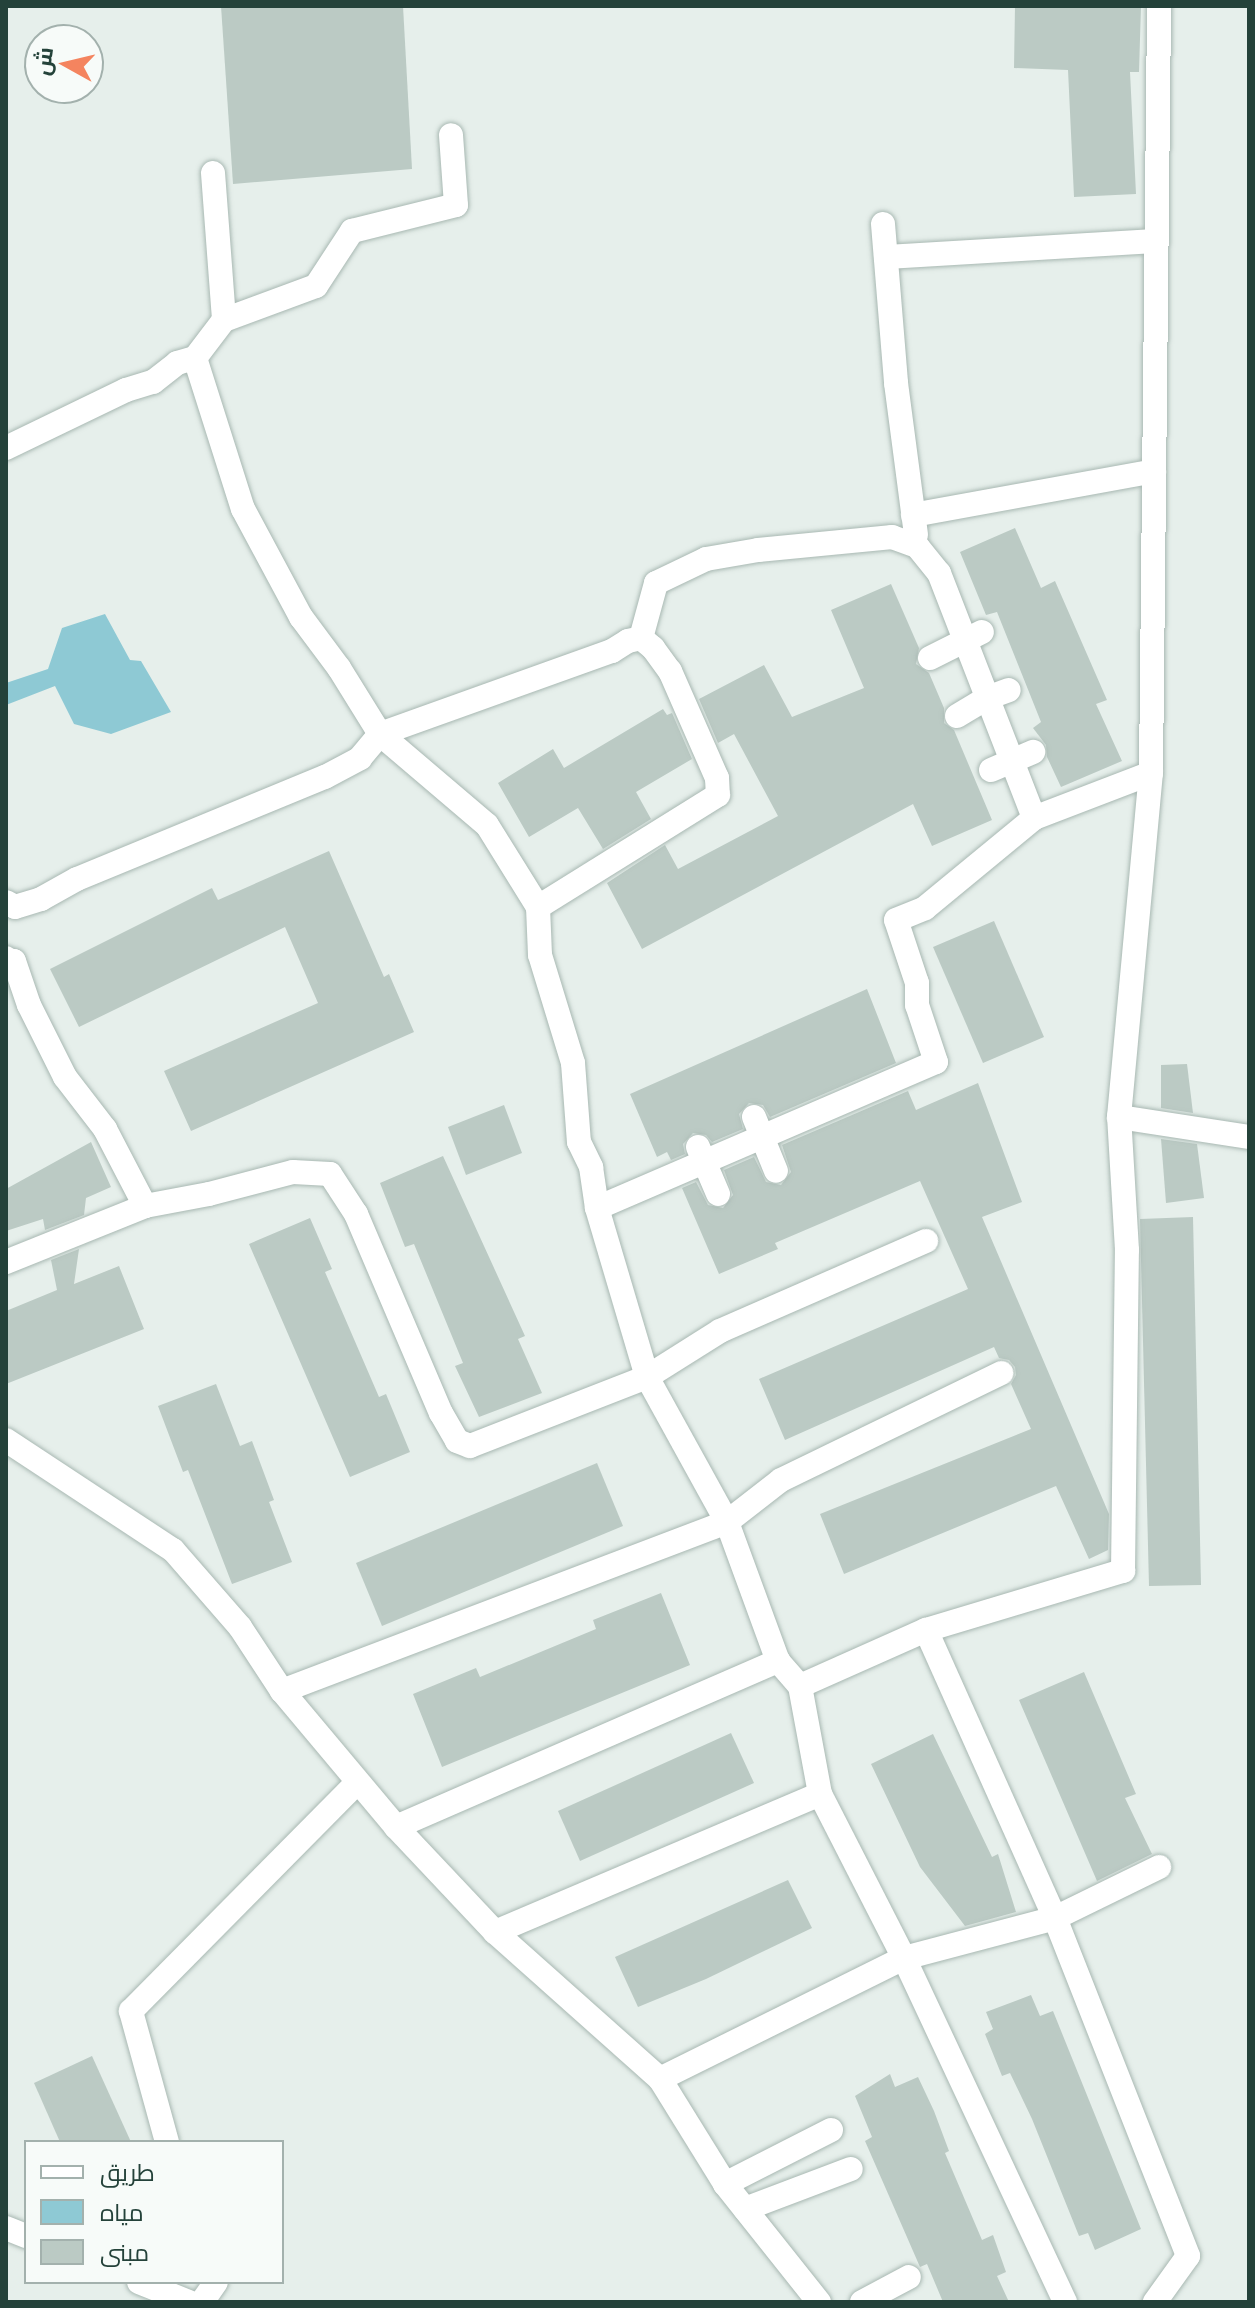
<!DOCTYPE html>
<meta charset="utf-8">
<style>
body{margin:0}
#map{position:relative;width:1255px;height:2308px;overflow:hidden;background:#e6efeb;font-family:"Noto Sans",Cairo,sans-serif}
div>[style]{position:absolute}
.water>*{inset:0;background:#8ec9d4}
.building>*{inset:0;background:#bbcac4}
.roads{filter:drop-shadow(0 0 2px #a8b8b2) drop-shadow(0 0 2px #a8b8b2)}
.service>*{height:24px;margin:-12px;padding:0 12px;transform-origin:12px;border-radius:12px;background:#fff}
.minor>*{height:24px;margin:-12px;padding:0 12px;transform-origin:12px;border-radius:12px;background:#fff}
span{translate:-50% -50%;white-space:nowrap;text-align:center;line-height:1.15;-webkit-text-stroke:6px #f7fbf9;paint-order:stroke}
.frame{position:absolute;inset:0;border:8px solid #24423a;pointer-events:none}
.legend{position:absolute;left:24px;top:2140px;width:260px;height:144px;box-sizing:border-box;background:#f7fbf9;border:2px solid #a3b1ad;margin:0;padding:10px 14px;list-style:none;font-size:24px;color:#24423a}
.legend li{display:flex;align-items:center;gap:16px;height:40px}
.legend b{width:40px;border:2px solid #a3b1ad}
.north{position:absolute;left:24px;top:24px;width:80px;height:80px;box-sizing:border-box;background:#f7fbf9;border:2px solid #a3b1ad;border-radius:50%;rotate:278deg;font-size:22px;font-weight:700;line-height:32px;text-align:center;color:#24423a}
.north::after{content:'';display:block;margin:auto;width:28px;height:36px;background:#f4845f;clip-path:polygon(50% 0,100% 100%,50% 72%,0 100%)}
</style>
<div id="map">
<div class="water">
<i style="clip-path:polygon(105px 614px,130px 660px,141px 661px,171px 712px,111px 734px,74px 724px,55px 686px,6px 705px,6px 683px,48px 669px,62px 628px)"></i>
</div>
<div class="building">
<i style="clip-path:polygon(221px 6px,403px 6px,412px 169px,233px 184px)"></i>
<i style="clip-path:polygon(1015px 6px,1141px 6px,1139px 72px,1130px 72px,1136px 194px,1074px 197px,1068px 70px,1014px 68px)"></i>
<i style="clip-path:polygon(1015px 528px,1041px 588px,1055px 581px,1107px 700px,1096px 704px,1122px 761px,1061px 787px,1047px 757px,1046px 745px,1033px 728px,1041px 722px,997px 612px,986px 615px,960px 552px)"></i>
<i style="clip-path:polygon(891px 584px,919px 648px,916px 664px,929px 673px,944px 708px,944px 723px,954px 730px,992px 820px,932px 846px,913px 804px,642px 949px,607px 883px,665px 845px,678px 869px,778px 816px,734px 734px,718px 743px,699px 699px,764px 665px,792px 717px,864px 688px,831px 610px)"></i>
<i style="clip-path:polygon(663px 709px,667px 715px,672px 713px,692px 759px,636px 792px,651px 819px,603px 849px,578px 808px,529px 837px,498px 783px,553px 749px,564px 768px)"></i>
<i style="clip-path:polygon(329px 851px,384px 977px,389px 974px,414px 1032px,191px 1131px,164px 1071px,318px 1003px,285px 927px,79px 1027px,50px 969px,212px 888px,218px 900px)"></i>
<i style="clip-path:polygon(994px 921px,1044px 1037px,983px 1063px,933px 947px)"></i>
<i style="clip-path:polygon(867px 989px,896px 1063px,770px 1117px,763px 1105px,749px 1103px,739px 1114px,743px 1129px,712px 1142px,706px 1135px,693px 1133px,683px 1144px,685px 1154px,671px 1160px,667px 1152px,657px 1157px,630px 1094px)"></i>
<i style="clip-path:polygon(1187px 1064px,1193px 1113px,1161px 1108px,1161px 1065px)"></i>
<i style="clip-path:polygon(978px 1083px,1022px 1202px,982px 1217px,1109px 1514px,1108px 1550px,1089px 1559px,1056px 1486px,844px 1574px,820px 1514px,1031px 1429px,1011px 1384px,1016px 1375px,1015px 1367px,1009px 1360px,999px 1358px,994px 1347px,785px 1440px,759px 1379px,968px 1289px,920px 1181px,775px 1243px,778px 1249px,719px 1274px,682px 1188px,696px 1182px,708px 1205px,723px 1208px,733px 1195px,724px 1170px,754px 1157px,766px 1182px,781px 1185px,791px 1172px,782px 1145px,908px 1091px,916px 1110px)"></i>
<i style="clip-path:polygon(504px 1105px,522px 1153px,466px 1175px,448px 1127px)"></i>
<i style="clip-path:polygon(1161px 1139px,1197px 1144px,1204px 1198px,1166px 1203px)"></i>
<i style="clip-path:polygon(91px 1142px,111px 1187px,86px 1198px,84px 1215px,45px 1230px,43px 1219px,6px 1231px,6px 1189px)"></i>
<i style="clip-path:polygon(443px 1156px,525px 1336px,518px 1339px,542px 1393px,479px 1417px,455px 1366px,463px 1363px,414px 1244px,405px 1247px,380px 1183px)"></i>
<i style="clip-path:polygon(1193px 1217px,1201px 1585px,1149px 1586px,1140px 1219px)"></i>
<i style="clip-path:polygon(310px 1218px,332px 1269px,325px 1272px,379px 1397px,386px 1394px,410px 1452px,350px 1477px,249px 1244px)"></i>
<i style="clip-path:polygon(79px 1249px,74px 1284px,119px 1266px,144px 1329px,6px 1384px,6px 1311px,57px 1290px,51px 1260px)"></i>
<i style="clip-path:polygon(216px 1384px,240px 1446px,252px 1441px,274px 1500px,269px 1502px,292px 1562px,232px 1584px,188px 1470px,183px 1472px,158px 1406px)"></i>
<i style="clip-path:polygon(597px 1463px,623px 1526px,382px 1626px,356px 1563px)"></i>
<i style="clip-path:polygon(661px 1593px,690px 1665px,442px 1767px,413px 1694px,476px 1668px,480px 1677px,596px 1629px,593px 1620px)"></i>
<i style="clip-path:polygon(1084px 1672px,1136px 1794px,1125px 1798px,1152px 1854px,1097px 1881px,1019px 1700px)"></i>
<i style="clip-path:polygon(731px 1733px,754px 1783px,580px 1861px,558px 1811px)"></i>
<i style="clip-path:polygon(933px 1734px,992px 1857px,998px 1854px,1016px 1912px,965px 1926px,920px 1867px,871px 1764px)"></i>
<i style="clip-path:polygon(788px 1880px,812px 1928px,706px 1979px,638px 2007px,615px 1957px)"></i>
<i style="clip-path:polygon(1031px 1995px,1040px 2016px,1053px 2011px,1141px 2229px,1095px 2250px,1088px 2233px,1079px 2236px,1032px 2119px,1010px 2073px,1002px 2076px,985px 2034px,993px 2029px,986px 2012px)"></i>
<i style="clip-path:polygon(92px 2056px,131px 2142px,60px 2142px,34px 2083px)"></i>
<i style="clip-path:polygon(890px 2074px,895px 2087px,918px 2077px,934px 2111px,949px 2151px,945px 2153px,982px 2240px,993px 2235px,1006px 2272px,997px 2276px,1009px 2302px,943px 2302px,927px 2264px,920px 2267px,865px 2141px,872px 2137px,855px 2096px)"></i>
</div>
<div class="roads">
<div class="service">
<i style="left:213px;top:173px;width:147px;rotate:85.7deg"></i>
<i style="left:883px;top:224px;width:160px;rotate:85.3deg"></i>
<i style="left:896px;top:383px;width:153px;rotate:82.5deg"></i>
<i style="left:195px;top:358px;width:48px;rotate:-52.7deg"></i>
<i style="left:224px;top:320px;width:98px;rotate:-20.3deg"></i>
<i style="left:316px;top:286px;width:66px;rotate:-56.8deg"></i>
<i style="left:352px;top:231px;width:107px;rotate:-14deg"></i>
<i style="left:456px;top:205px;width:70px;rotate:-94.1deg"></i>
<i style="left:6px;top:448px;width:133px;rotate:-25.8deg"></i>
<i style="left:126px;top:390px;width:28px;rotate:-17deg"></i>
<i style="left:153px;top:382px;width:31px;rotate:-38deg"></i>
<i style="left:177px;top:363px;width:19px;rotate:-16deg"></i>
<i style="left:195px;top:358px;width:158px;rotate:72.4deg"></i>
<i style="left:243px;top:509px;width:123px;rotate:61.8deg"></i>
<i style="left:301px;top:617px;width:64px;rotate:53.3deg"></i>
<i style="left:339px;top:668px;width:78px;rotate:58.2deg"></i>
<i style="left:380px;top:734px;width:246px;rotate:-19.7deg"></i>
<i style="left:612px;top:651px;width:19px;rotate:-32deg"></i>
<i style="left:628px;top:641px;width:13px;rotate:-13deg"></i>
<i style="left:641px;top:638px;width:16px;rotate:40deg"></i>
<i style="left:653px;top:648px;width:29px;rotate:54deg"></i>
<i style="left:670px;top:671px;width:117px;rotate:66.3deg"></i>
<i style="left:717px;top:778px;width:17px;rotate:87deg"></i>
<i style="left:718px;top:795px;width:212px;rotate:148.1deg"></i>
<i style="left:641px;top:638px;width:57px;rotate:-74.7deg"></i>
<i style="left:656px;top:583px;width:55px;rotate:-25.6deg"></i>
<i style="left:706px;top:559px;width:53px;rotate:-9.8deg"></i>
<i style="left:758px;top:550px;width:135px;rotate:-5.5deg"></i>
<i style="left:892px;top:537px;width:27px;rotate:20deg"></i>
<i style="left:917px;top:546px;width:35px;rotate:51deg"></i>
<i style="left:939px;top:573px;width:263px;rotate:68.8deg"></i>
<i style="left:6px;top:902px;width:10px;rotate:29deg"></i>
<i style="left:15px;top:907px;width:27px;rotate:-17deg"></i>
<i style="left:41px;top:899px;width:41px;rotate:-29.1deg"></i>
<i style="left:77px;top:879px;width:268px;rotate:-22.4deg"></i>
<i style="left:325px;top:777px;width:40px;rotate:-28deg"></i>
<i style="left:360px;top:758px;width:31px;rotate:-50deg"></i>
<i style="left:380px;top:734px;width:140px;rotate:40.4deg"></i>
<i style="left:487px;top:825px;width:97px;rotate:58.1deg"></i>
<i style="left:538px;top:907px;width:48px;rotate:87.6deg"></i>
<i style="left:540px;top:955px;width:113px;rotate:73deg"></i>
<i style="left:573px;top:1063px;width:79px;rotate:85.7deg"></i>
<i style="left:579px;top:1142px;width:28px;rotate:64deg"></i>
<i style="left:591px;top:1167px;width:41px;rotate:81.7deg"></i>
<i style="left:597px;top:1208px;width:176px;rotate:73.5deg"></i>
<i style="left:647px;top:1377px;width:166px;rotate:61.1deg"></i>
<i style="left:727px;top:1522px;width:148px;rotate:69.9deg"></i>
<i style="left:778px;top:1661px;width:33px;rotate:49deg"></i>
<i style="left:800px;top:1686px;width:110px;rotate:79.5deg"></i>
<i style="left:820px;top:1794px;width:184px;rotate:62.9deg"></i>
<i style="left:904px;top:1958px;width:380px;rotate:64.9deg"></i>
<i style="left:6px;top:958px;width:9px;rotate:84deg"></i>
<i style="left:7px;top:967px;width:9px;rotate:-41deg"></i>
<i style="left:14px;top:961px;width:46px;rotate:71.2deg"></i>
<i style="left:29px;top:1005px;width:80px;rotate:63.4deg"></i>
<i style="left:65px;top:1077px;width:66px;rotate:52.4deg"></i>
<i style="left:105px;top:1129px;width:87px;rotate:62.5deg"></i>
<i style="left:1119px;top:1117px;width:345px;rotate:-84.7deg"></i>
<i style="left:597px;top:1208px;width:369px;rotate:-23.3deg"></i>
<i style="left:936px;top:1062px;width:60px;rotate:-108.4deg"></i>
<i style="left:917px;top:1005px;width:22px;rotate:-90deg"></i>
<i style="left:917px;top:983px;width:66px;rotate:-108.4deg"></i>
<i style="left:896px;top:920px;width:31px;rotate:-22deg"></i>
<i style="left:925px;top:908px;width:141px;rotate:-39.5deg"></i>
<i style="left:1034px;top:818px;width:125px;rotate:-21deg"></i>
<i style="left:1151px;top:773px;width:767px;rotate:-89.4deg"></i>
<i style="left:6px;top:1262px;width:150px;rotate:-21.9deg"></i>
<i style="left:145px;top:1206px;width:65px;rotate:-10.6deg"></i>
<i style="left:209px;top:1194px;width:87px;rotate:-14.7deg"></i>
<i style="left:293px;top:1172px;width:37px;rotate:3deg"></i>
<i style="left:330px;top:1174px;width:48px;rotate:57deg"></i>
<i style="left:356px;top:1214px;width:216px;rotate:66.9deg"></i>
<i style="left:441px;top:1413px;width:32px;rotate:60deg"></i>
<i style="left:457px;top:1441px;width:14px;rotate:21deg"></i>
<i style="left:470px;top:1446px;width:190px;rotate:-21.3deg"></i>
<i style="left:647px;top:1377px;width:86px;rotate:-32.2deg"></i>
<i style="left:720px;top:1331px;width:225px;rotate:-23.6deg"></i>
<i style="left:6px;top:1440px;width:200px;rotate:33.4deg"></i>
<i style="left:173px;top:1550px;width:102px;rotate:49deg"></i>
<i style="left:240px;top:1627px;width:77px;rotate:56.7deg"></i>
<i style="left:282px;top:1691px;width:177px;rotate:50deg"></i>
<i style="left:396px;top:1827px;width:144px;rotate:46.7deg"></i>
<i style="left:495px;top:1932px;width:221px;rotate:41.7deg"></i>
<i style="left:660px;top:2079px;width:123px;rotate:58.2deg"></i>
<i style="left:725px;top:2184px;width:151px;rotate:51.5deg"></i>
<i style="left:926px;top:1630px;width:316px;rotate:65.9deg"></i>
<i style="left:1055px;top:1918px;width:363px;rotate:68.5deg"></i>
<i style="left:1188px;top:2256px;width:57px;rotate:125.7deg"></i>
<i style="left:800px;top:1686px;width:138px;rotate:-24deg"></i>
<i style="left:926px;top:1630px;width:206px;rotate:-16.7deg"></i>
<i style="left:1123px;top:1571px;width:321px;rotate:-89.3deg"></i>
<i style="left:1127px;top:1250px;width:133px;rotate:-93.4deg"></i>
<i style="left:1119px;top:1117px;width:132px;rotate:8.7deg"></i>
<i style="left:282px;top:1691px;width:476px;rotate:-20.8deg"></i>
<i style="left:727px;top:1522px;width:68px;rotate:-37.9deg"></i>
<i style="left:781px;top:1480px;width:245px;rotate:-25.9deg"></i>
<i style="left:396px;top:1827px;width:417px;rotate:-23.5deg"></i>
<i style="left:495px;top:1932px;width:353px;rotate:-23deg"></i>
<i style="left:660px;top:2079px;width:272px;rotate:-26.4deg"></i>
<i style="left:904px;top:1958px;width:156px;rotate:-14.8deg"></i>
<i style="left:1055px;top:1918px;width:116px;rotate:-26.1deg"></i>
<i style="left:725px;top:2184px;width:119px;rotate:-27deg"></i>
<i style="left:745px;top:2209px;width:113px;rotate:-20.7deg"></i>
<i style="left:862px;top:2302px;width:53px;rotate:-28deg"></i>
</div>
<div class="minor">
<i style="left:886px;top:257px;width:270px;rotate:-3.4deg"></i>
<i style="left:913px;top:515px;width:245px;rotate:-10.3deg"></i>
<i style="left:930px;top:658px;width:58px;rotate:-26.6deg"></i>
<i style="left:957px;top:716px;width:35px;rotate:-31deg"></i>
<i style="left:987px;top:698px;width:23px;rotate:-20deg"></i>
<i style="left:991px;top:770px;width:46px;rotate:-23.2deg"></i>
<i style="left:754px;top:1117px;width:58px;rotate:67.8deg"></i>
<i style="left:698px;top:1147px;width:51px;rotate:66.9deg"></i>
<i style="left:167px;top:2142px;width:136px;rotate:-105.4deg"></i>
<i style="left:131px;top:2011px;width:322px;rotate:-45.3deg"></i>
<i style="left:6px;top:2228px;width:22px;rotate:22deg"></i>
<i style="left:139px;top:2282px;width:54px;rotate:21.8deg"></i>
<i style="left:202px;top:2302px;width:24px;rotate:-55deg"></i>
</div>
</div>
<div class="frame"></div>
<ul class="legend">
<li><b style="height:10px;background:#fff"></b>طريق</li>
<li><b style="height:22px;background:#8ec9d4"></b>مياه</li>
<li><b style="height:22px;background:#bbcac4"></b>مبنى</li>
</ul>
<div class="north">ش</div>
</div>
